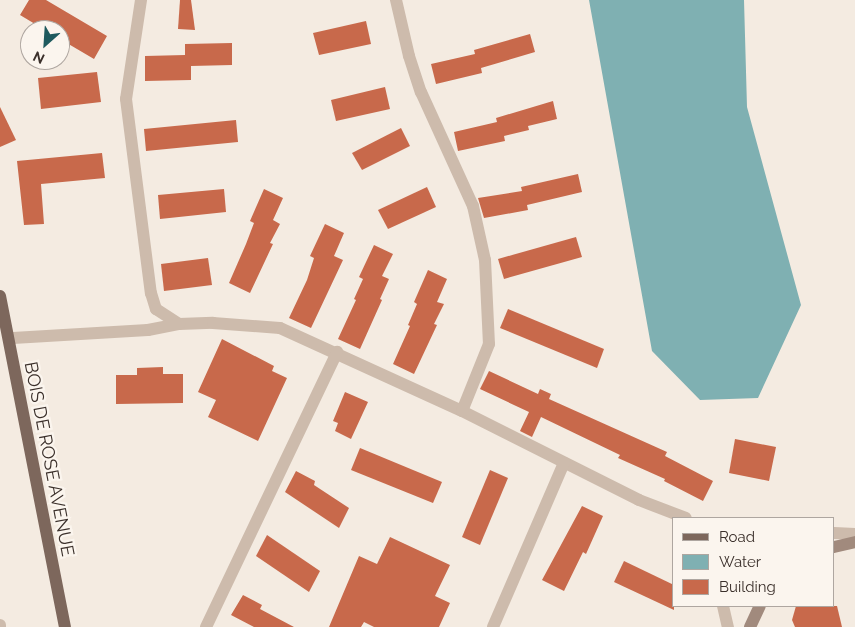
<!DOCTYPE html>
<style>
body{margin:0}
#map{position:relative;width:855px;height:627px;overflow:hidden;background:#f4ebe1;font-family:Raleway,sans-serif}
div>[style]{position:absolute}
.water>*{inset:0;background:#7fb0b2}
.building>*{inset:0;background:#c8694b}
.street>*{height:12px;margin:-6px;padding:0 6px;transform-origin:6px;border-radius:6px;background:#cdbbac}
.secondary>*{height:12px;margin:-6px;padding:0 6px;transform-origin:6px;border-radius:6px;background:#a18a7d}
.primary>*{height:12px;margin:-6px;padding:0 6px;transform-origin:6px;border-radius:6px;background:#7d675c}
span{translate:-50% -50%;white-space:nowrap;text-align:center;line-height:1.15;-webkit-text-stroke:4.5px #fbf5ee;paint-order:stroke}
.street-label{font-size:18px;color:#3b302b}
.legend{position:absolute;left:672px;top:517px;width:162px;height:90px;box-sizing:border-box;background:#fbf5ee;border:1px solid #aea6a0;margin:0;padding:6px 9px;list-style:none;font-size:15px;color:#3b302b}
.legend li{display:flex;align-items:center;gap:10px;height:25px}
.legend b{width:25px;border:1px solid #aea6a0}
.north{position:absolute;left:20px;top:20px;width:50px;height:50px;box-sizing:border-box;background:#fbf5ee;border:1px solid #aea6a0;border-radius:50%;rotate:206deg;font-size:14px;font-weight:700;line-height:20px;text-align:center;color:#3b302b}
.north::after{content:'';display:block;margin:auto;width:18px;height:22px;background:#1f5a5e;clip-path:polygon(50% 0,100% 100%,50% 72%,0 100%)}
</style>
<div id="map">
<div class="water">
<i style="clip-path:polygon(589px 0,744px 0,747px 107px,801px 305px,758px 398px,700px 400px,652px 351px)"></i>
</div>
<div class="building">
<i style="clip-path:polygon(29px 0,46px 0,107px 36px,94px 59px,60px 39px,60px 30px,45px 30px,20px 15px)"></i>
<i style="clip-path:polygon(180px 0,191px 0,195px 30px,178px 29px)"></i>
<i style="clip-path:polygon(366px 21px,371px 44px,319px 55px,313px 33px)"></i>
<i style="clip-path:polygon(530px 34px,535px 52px,481px 68px,482px 73px,436px 84px,431px 64px,475px 54px,474px 50px)"></i>
<i style="clip-path:polygon(232px 43px,232px 65px,191px 66px,191px 80px,145px 81px,145px 56px,185px 55px,185px 44px)"></i>
<i style="clip-path:polygon(97px 72px,101px 102px,41px 109px,38px 78px)"></i>
<i style="clip-path:polygon(385px 87px,390px 109px,336px 121px,331px 100px)"></i>
<i style="clip-path:polygon(553px 101px,557px 119px,528px 126px,529px 130px,504px 136px,505px 141px,458px 151px,454px 132px,497px 122px,496px 118px)"></i>
<i style="clip-path:polygon(0 107px,16px 140px,0 147px)"></i>
<i style="clip-path:polygon(236px 120px,238px 142px,146px 151px,144px 129px)"></i>
<i style="clip-path:polygon(401px 128px,410px 146px,362px 170px,352px 153px)"></i>
<i style="clip-path:polygon(102px 153px,105px 178px,41px 184px,44px 224px,24px 225px,17px 161px)"></i>
<i style="clip-path:polygon(578px 174px,582px 192px,527px 205px,528px 210px,484px 218px,478px 198px,522px 191px,521px 187px)"></i>
<i style="clip-path:polygon(427px 187px,436px 207px,388px 229px,378px 210px)"></i>
<i style="clip-path:polygon(224px 189px,226px 212px,160px 219px,158px 195px)"></i>
<i style="clip-path:polygon(264px 189px,283px 198px,273px 220px,280px 224px,270px 243px,273px 244px,250px 293px,229px 283px,246px 244px,254px 223px,250px 221px)"></i>
<i style="clip-path:polygon(325px 224px,344px 233px,334px 256px,343px 260px,311px 328px,289px 318px,307px 280px,314px 258px,310px 256px)"></i>
<i style="clip-path:polygon(576px 237px,582px 257px,504px 279px,498px 259px)"></i>
<i style="clip-path:polygon(374px 245px,393px 254px,382px 276px,389px 279px,380px 299px,382px 300px,360px 349px,338px 339px,356px 300px,354px 299px,363px 279px,359px 277px)"></i>
<i style="clip-path:polygon(208px 258px,212px 285px,164px 291px,161px 264px)"></i>
<i style="clip-path:polygon(428px 270px,447px 279px,437px 302px,444px 304px,434px 324px,437px 325px,414px 374px,393px 364px,410px 326px,408px 325px,417px 304px,414px 302px)"></i>
<i style="clip-path:polygon(508px 309px,604px 349px,597px 368px,500px 328px)"></i>
<i style="clip-path:polygon(222px 339px,274px 366px,272px 371px,287px 378px,258px 441px,208px 417px,216px 400px,198px 392px)"></i>
<i style="clip-path:polygon(163px 367px,163px 374px,183px 374px,183px 403px,116px 404px,116px 375px,137px 375px,137px 368px)"></i>
<i style="clip-path:polygon(489px 371px,538px 394px,540px 389px,551px 394px,549px 399px,667px 452px,665px 456px,713px 481px,703px 501px,664px 481px,665px 479px,618px 458px,620px 455px,541px 417px,532px 437px,520px 431px,529px 412px,480px 389px)"></i>
<i style="clip-path:polygon(345px 392px,368px 402px,351px 439px,335px 431px,338px 423px,333px 421px)"></i>
<i style="clip-path:polygon(735px 439px,776px 447px,769px 481px,729px 473px)"></i>
<i style="clip-path:polygon(360px 448px,442px 482px,433px 503px,351px 470px)"></i>
<i style="clip-path:polygon(490px 470px,508px 478px,480px 545px,462px 537px)"></i>
<i style="clip-path:polygon(296px 471px,315px 481px,314px 485px,349px 508px,339px 528px,285px 492px)"></i>
<i style="clip-path:polygon(582px 506px,603px 516px,586px 554px,583px 552px,564px 591px,542px 580px)"></i>
<i style="clip-path:polygon(267px 535px,320px 571px,309px 592px,256px 556px)"></i>
<i style="clip-path:polygon(390px 537px,450px 565px,435px 596px,450px 603px,439px 627px,374px 627px,364px 622px,361px 627px,329px 627px,359px 556px,377px 564px)"></i>
<i style="clip-path:polygon(624px 561px,674px 585px,674px 610px,614px 582px)"></i>
<i style="clip-path:polygon(243px 595px,262px 605px,260px 609px,294px 627px,254px 627px,231px 615px)"></i>
<i style="clip-path:polygon(796px 606px,837px 606px,842px 627px,795px 627px,792px 620px)"></i>
</div>
<div class="street">
<i style="left:141px;top:0;width:100px;rotate:98.6deg"></i>
<i style="left:126px;top:99px;width:196px;rotate:82.7deg"></i>
<i style="left:151px;top:293px;width:17px;rotate:73deg"></i>
<i style="left:156px;top:309px;width:27px;rotate:33deg"></i>
<i style="left:179px;top:324px;width:34px;rotate:-2deg"></i>
<i style="left:213px;top:323px;width:67px;rotate:4.3deg"></i>
<i style="left:280px;top:328px;width:200px;rotate:24.5deg"></i>
<i style="left:462px;top:411px;width:198px;rotate:26.7deg"></i>
<i style="left:639px;top:500px;width:50px;rotate:21deg"></i>
<i style="left:396px;top:0;width:57px;rotate:76.9deg"></i>
<i style="left:409px;top:56px;width:38px;rotate:72deg"></i>
<i style="left:421px;top:92px;width:125px;rotate:65.5deg"></i>
<i style="left:473px;top:206px;width:55px;rotate:77.5deg"></i>
<i style="left:485px;top:260px;width:84px;rotate:87.3deg"></i>
<i style="left:489px;top:344px;width:72px;rotate:111.9deg"></i>
<i style="left:13px;top:338px;width:135px;rotate:-3.4deg"></i>
<i style="left:148px;top:330px;width:32px;rotate:-11deg"></i>
<i style="left:834px;top:533px;width:21px;rotate:3deg"></i>
<i style="left:723px;top:606px;width:22px;rotate:77deg"></i>
<i style="left:0;top:625px;width:2px;rotate:90deg"></i>
<i style="left:206px;top:627px;width:305px;rotate:-64.5deg"></i>
<i style="left:493px;top:627px;width:179px;rotate:-66.6deg"></i>
</div>
<div class="secondary">
<i style="left:834px;top:547px;width:22px;rotate:-13deg"></i>
<i style="left:750px;top:627px;width:23px;rotate:-65deg"></i>
</div>
<div class="primary">
<i style="left:0;top:296px;width:337px;rotate:78.9deg"></i>
</div>
<div class="street-label">
<span style="left:49px;top:459px;rotate:79deg">BOIS DE ROSE AVENUE</span>
</div>
<ul class="legend">
<li><b style="height:6px;background:#7d675c"></b>Road</li>
<li><b style="height:14px;background:#7fb0b2"></b>Water</li>
<li><b style="height:14px;background:#c8694b"></b>Building</li>
</ul>
<div class="north">N</div>
</div>
